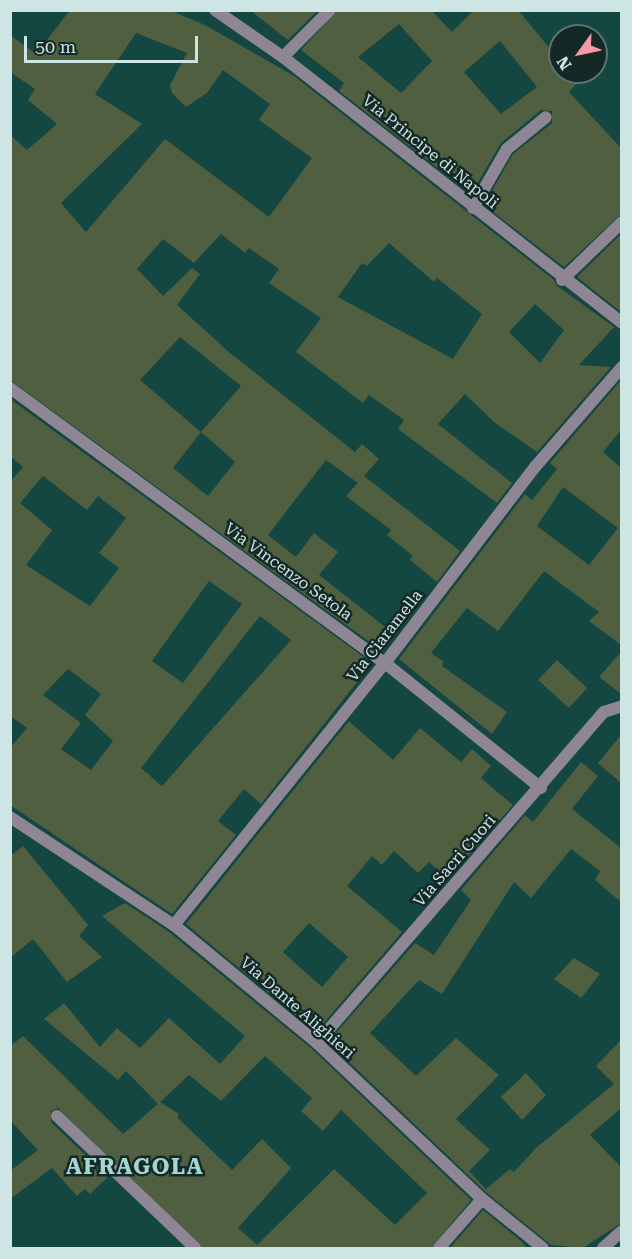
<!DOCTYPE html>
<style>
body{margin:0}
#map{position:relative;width:632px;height:1259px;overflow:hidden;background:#144642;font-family:"Roboto Serif",serif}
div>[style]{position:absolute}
.building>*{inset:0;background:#505f3f}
.minor>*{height:12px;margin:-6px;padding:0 6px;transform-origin:6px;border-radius:6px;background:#8e8695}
span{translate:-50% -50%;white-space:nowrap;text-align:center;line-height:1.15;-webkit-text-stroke:5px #142826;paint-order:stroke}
.street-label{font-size:16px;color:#cde6e3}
.district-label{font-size:22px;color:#a4d6d1;font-weight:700;letter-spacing:1.5px}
.frame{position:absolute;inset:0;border:12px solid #cde6e3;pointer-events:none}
.north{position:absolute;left:548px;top:24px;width:60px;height:60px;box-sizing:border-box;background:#142826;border:2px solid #5e7472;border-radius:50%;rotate:237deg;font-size:16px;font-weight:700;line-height:24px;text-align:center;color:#cde6e3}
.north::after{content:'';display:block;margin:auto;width:21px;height:27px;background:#f39aa9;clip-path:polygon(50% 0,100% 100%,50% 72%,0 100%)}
.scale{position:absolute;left:24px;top:36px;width:174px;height:27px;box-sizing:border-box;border:3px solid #cde6e3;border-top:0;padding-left:8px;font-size:18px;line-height:21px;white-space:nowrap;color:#cde6e3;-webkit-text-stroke:4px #142826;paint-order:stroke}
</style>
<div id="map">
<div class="building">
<i style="clip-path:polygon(evenodd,70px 10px,169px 10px,205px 25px,294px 76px,554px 280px,557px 286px,614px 327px,579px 365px,611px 367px,537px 452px,494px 422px,465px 394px,438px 424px,512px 483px,497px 503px,398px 429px,404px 420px,369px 395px,363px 403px,296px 352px,321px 318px,269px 283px,279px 269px,249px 248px,245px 253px,221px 234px,194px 263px,163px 239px,137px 269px,163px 296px,192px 268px,200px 274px,177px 305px,230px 353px,355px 452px,362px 444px,379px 459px,358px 483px,326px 460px,268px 535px,296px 557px,314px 533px,338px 552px,319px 575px,394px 634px,382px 651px,10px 380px,10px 135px,27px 150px,57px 124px,28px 100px,35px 89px,10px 72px,10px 35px,36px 54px,70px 10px,136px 33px,187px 53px,170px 85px,172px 93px,186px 107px,207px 93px,223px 70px,270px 104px,259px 120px,312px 158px,269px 217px,165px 139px,86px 232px,61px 203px,142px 124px,95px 94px,136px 33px,70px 10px,389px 243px,434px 282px,437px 278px,482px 314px,453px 359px,338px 297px,362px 263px,367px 266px,389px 243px,70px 10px,535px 304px,564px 330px,540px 363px,509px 332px,535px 304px,70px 10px,180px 337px,241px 386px,201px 432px,140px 380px,180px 337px,70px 10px,201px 432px,235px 462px,208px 496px,173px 468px,201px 432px)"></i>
<i style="clip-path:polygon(250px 10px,318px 10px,288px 40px)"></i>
<i style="clip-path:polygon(evenodd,338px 10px,431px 10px,452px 32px,474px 10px,518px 10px,560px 61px,560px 72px,569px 72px,578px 82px,569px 92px,621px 148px,621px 214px,564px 267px,484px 205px,513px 154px,552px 123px,552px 111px,541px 110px,501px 143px,471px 194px,339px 91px,344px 83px,301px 50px,338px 10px,399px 24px,432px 61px,401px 93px,358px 57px,399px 24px,338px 10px,500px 41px,537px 87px,501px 114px,464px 72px,500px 41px)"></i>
<i style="clip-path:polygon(621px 234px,621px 312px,577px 277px)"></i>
<i style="clip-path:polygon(evenodd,621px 380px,621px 430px,603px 452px,621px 468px,621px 645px,589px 621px,599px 612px,544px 571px,498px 631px,467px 608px,431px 653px,444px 662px,442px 666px,507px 712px,492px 734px,399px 659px,525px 494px,532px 500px,557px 469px,550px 463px,621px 380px,563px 487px,618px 528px,589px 565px,537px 526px,563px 487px)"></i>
<i style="clip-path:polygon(evenodd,10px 399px,372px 663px,261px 804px,244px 789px,218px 821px,236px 835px,172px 914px,10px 805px,10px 748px,27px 728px,10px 716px,10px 482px,23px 467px,10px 456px,10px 399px,43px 476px,87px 510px,98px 496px,126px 518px,99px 553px,119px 568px,90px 606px,26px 565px,52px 530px,20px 503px,43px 476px,10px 399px,209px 581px,242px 604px,183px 683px,152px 661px,209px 581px,10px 399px,260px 616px,291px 640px,162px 786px,141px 768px,260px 616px,10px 399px,68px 669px,101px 694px,85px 715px,113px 741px,91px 770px,61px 749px,81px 723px,43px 695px,68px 669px)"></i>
<i style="clip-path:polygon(364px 476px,460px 551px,437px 582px,410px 560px,413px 556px,387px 535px,391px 530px,346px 496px)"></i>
<i style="clip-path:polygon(621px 652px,621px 694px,599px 677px)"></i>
<i style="clip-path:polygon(557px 660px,587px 688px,569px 708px,538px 680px)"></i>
<i style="clip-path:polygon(evenodd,349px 721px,393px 760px,420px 728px,461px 762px,472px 749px,491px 766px,481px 778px,513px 805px,448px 879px,429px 862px,418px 873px,394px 851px,382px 865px,372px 856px,347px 886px,402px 932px,316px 1032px,186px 924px,349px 721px,309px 923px,348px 957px,322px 987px,283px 952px,309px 923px)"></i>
<i style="clip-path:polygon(621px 735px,621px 783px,598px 763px)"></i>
<i style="clip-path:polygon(581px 762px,598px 776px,572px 809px,621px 848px,621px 902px,595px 880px,600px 871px,571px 849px,531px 898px,514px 882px,442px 994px,419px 980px,370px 1033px,416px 1076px,456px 1038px,499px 1075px,456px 1119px,490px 1150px,469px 1171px,486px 1189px,510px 1169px,514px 1172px,536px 1148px,614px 1084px,596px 1066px,621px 1040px,621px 1108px,590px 1135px,621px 1167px,621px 1223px,583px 1248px,551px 1245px,487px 1193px,328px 1042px,415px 943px,434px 955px,471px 900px,461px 890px,525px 815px,533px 822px)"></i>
<i style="clip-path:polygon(23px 846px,88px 925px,79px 936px,102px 957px,67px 982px,33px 939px,10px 958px,10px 856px)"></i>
<i style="clip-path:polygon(evenodd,125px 903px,169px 932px,312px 1049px,471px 1200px,431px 1248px,203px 1248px,58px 1108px,51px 1111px,51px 1122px,108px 1177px,90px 1194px,85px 1189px,77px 1196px,52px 1168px,10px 1199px,10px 1171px,38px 1150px,10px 1120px,10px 1046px,23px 1036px,123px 1134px,158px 1104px,126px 1071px,118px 1080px,44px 1019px,64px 1003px,100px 1047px,117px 1028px,140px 1048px,169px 1018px,220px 1064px,245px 1036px,102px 916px,125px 903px,265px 1056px,312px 1098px,301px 1111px,323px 1131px,341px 1110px,427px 1193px,395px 1225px,334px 1169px,257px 1245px,238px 1228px,291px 1168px,262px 1139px,232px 1170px,177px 1117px,179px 1114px,160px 1102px,189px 1075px,221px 1101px,265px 1056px)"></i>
<i style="clip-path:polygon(574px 958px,600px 974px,581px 998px,554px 979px)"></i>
<i style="clip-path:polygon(526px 1073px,546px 1095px,522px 1120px,501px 1097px)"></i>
<i style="clip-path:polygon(483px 1210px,521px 1241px,527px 1248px,450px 1248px)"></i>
</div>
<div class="minor">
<i style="left:215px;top:10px;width:83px;rotate:34.7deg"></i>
<i style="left:283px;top:57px;width:431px;rotate:38.1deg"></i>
<i style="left:283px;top:57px;width:66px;rotate:-45deg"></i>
<i style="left:473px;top:208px;width:68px;rotate:-60deg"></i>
<i style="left:507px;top:149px;width:50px;rotate:-39.4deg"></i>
<i style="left:562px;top:280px;width:83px;rotate:-44deg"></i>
<i style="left:10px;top:388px;width:465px;rotate:36.3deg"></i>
<i style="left:385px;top:663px;width:200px;rotate:38.7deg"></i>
<i style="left:10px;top:817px;width:196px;rotate:33.4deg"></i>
<i style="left:174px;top:925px;width:185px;rotate:39.5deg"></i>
<i style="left:317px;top:1043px;width:227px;rotate:43.4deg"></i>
<i style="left:482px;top:1199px;width:78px;rotate:38.8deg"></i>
<i style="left:174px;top:925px;width:336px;rotate:-51.2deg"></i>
<i style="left:385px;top:663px;width:247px;rotate:-52.6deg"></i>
<i style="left:535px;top:467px;width:133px;rotate:-49deg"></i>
<i style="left:317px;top:1043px;width:438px;rotate:-49.1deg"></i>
<i style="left:604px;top:712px;width:19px;rotate:-18deg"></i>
<i style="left:57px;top:1116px;width:191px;rotate:43.7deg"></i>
<i style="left:439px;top:1248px;width:65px;rotate:-48.7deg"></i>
<i style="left:603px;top:1248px;width:25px;rotate:-42deg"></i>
</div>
<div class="street-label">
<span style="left:430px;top:152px;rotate:39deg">Via Principe di Napoli</span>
<span style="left:288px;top:572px;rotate:36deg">Via Vincenzo Setola</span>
<span style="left:385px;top:636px;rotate:-52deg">Via Ciaramella</span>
<span style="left:455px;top:861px;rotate:-49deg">Via Sacri Cuori</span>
<span style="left:297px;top:1008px;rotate:41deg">Via Dante Alighieri</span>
</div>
<div class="district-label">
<span style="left:135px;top:1167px">AFRAGOLA</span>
</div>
<div class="frame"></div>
<div class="north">N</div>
<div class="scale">50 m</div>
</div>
